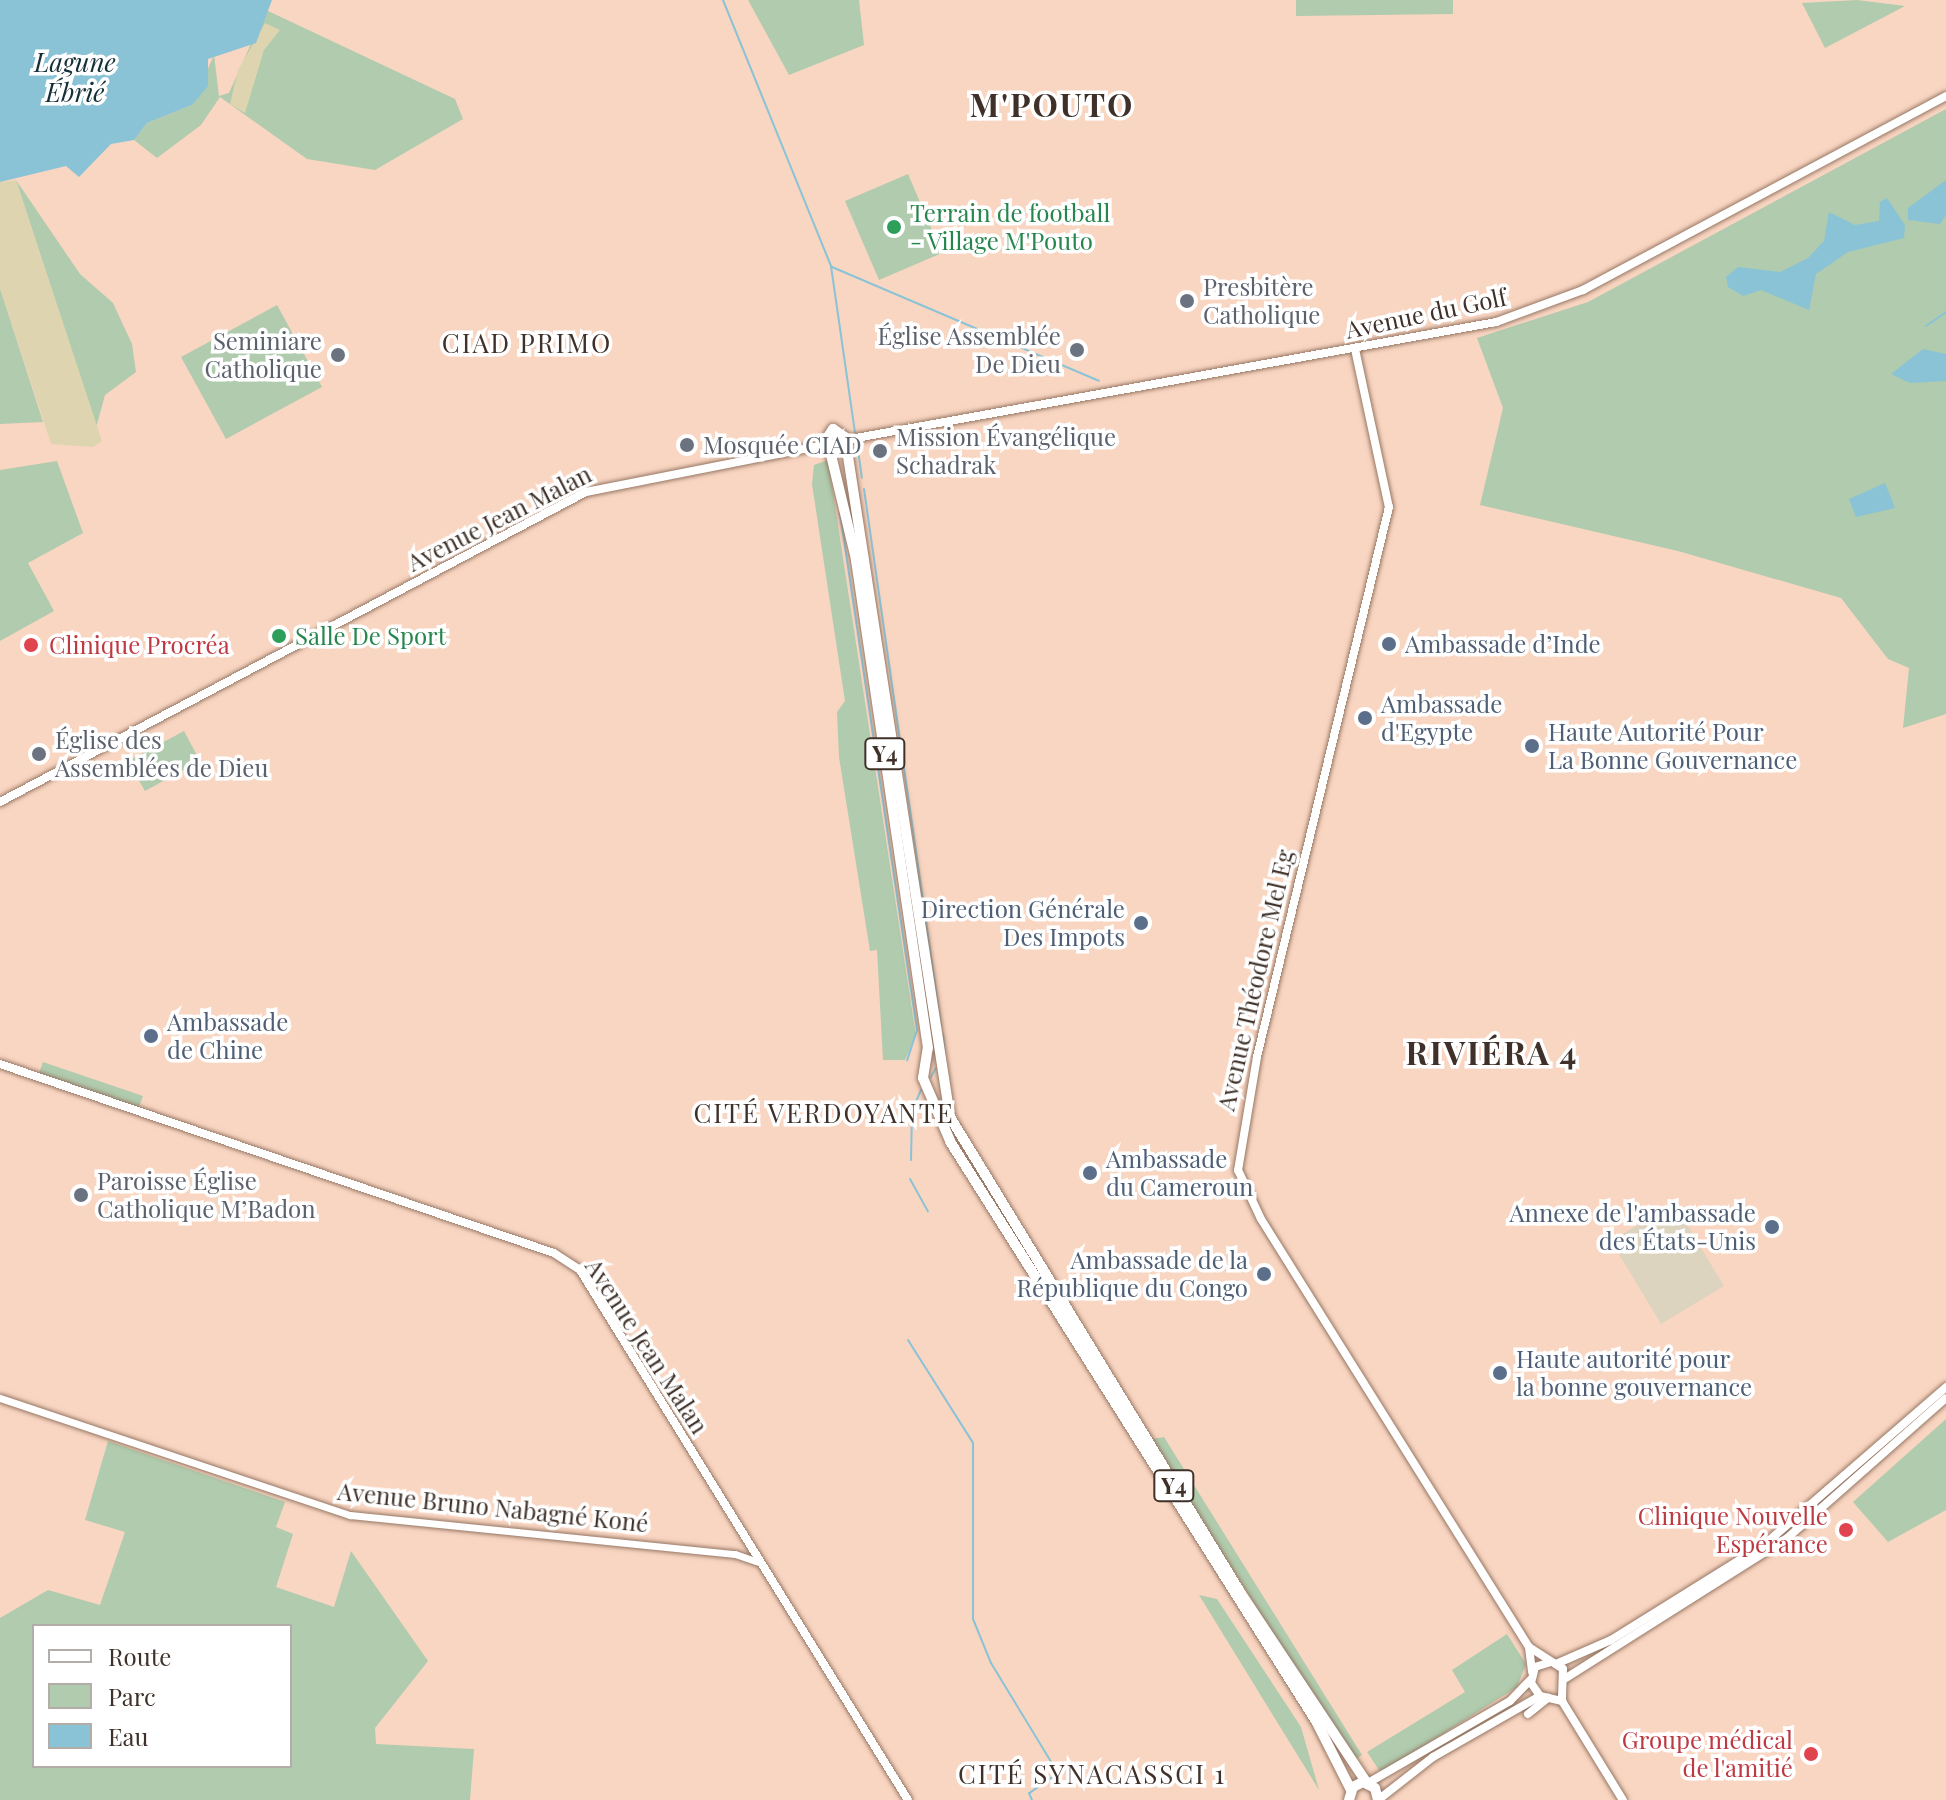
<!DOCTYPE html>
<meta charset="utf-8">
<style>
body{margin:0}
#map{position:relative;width:1946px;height:1800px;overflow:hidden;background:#f9d6c2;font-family:"Playfair Display",serif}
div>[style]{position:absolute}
.commercial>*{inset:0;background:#ddd4bf}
.green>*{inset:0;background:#b0cbad}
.sand>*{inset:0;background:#ded5b0}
.water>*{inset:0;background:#8ac3d6}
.stream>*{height:2px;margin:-1px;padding:0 1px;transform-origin:1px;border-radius:1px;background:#8ac3d6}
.roads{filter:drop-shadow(0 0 2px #967764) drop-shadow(0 0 2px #967764)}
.tertiary>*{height:7px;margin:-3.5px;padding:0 3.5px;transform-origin:3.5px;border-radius:3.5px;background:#fff}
.secondary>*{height:8px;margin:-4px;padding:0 4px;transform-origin:4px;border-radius:4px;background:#fff}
.trunk>*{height:10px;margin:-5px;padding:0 5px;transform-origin:5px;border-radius:5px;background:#fff}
.dots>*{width:22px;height:22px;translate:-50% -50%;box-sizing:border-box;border:4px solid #fff;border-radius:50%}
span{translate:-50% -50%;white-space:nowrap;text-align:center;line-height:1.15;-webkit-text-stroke:7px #fff;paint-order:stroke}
.shield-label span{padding:2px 6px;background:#fff;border:2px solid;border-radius:6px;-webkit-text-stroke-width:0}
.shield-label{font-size:22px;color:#3f3129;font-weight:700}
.leisure-label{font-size:24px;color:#27864d}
.left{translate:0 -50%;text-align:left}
.worship-label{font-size:24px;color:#5b616d}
.right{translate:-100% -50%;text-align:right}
.street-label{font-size:24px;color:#3f3129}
.service-label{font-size:24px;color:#4e5e75}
.health-label{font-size:24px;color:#be3a42}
.water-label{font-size:26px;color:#132f38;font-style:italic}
.neighbourhood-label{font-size:26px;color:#3f3129;letter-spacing:2px}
.district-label{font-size:32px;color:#3f3129;font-weight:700;letter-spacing:2px}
.legend{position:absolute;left:32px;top:1624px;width:260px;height:144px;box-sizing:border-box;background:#fff;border:2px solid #b2ada9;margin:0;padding:10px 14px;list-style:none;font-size:24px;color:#3f3129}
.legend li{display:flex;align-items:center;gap:16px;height:40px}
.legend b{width:40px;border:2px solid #b2ada9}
</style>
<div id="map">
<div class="commercial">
<i style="clip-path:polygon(1674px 1203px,1724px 1286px,1661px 1324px,1611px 1241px)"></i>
</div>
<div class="green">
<i style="clip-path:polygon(748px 0,859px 0,864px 45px,789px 75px)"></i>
<i style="clip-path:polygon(1296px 0,1453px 0,1453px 14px,1296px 16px)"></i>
<i style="clip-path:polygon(1857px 0,1905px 6px,1825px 48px,1802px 3px)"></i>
<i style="clip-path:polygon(266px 10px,455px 99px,463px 119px,375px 170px,307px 159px,220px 97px,201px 125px,157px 158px,134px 140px,147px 123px,192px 105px,214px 55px,219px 96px,229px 93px)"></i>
<i style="clip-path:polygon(1946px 109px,1946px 714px,1903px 728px,1909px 668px,1888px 659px,1841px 598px,1678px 551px,1480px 505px,1503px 408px,1477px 338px,1588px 302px)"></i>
<i style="clip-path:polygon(908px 174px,942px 253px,879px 280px,845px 201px)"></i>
<i style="clip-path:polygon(16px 180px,80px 274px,113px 303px,132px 344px,136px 372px,105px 395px,96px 428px)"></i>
<i style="clip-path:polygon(0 288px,43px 422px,0 424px)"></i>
<i style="clip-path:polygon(277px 305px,322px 387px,226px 439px,181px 357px)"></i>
<i style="clip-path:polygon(828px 460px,916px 1036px,905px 1060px,883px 1060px,877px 950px,870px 951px,839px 757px,837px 712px,845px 701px,812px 484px,814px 465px)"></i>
<i style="clip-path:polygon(57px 461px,83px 533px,28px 563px,54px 611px,0 641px,0 470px)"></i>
<i style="clip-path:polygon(184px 731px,200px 761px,145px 791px,128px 761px)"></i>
<i style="clip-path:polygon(43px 1062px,143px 1096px,138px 1110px,39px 1073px)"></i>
<i style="clip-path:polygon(1946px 1419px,1946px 1510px,1888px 1542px,1853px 1502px)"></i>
<i style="clip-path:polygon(1164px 1437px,1362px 1755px,1353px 1761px,1151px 1439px)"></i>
<i style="clip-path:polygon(evenodd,108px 1441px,285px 1502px,276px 1527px,293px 1534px,276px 1587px,334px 1607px,351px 1551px,428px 1661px,375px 1728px,376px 1744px,474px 1749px,470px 1800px,0 1800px,0 1618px,48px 1590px,100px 1605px,125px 1532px,85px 1520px,108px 1441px,290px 1626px,290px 1766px,34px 1766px,34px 1626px,290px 1626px)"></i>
<i style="clip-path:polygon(1199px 1595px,1217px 1599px,1301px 1727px,1319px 1790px)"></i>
<i style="clip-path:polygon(1507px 1634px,1526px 1664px,1517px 1687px,1381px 1773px,1367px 1752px,1465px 1692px,1452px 1670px)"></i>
</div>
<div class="sand">
<i style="clip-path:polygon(265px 23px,280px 30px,264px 50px,245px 113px,230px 104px,238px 70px)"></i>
<i style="clip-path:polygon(16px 180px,102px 441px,93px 447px,51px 444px,0 288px,0 182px)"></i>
</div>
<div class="water">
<i style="clip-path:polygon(0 0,272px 0,256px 43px,208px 59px,208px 86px,192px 105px,147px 123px,134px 140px,111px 144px,79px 177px,66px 166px,0 182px)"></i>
<i style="clip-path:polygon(1946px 180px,1946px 215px,1940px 224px,1908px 220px,1908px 208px)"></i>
<i style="clip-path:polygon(1887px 198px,1905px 225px,1904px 238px,1848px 252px,1816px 274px,1809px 310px,1761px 290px,1743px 296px,1728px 287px,1726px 277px,1738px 267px,1780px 272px,1808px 258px,1824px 241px,1829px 212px,1855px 225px,1879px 221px,1880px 202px)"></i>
<i style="clip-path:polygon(1923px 349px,1946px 354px,1946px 381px,1910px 383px,1891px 374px)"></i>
<i style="clip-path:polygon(1885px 483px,1895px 508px,1856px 517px,1849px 499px)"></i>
</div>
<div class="stream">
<i style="left:723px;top:0;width:287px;rotate:67.9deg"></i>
<i style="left:831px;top:266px;width:168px;rotate:81.8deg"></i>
<i style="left:832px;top:267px;width:290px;rotate:23.1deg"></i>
<i style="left:1926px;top:326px;width:24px;rotate:-35deg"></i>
<i style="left:857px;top:443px;width:35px;rotate:82deg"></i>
<i style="left:864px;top:489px;width:542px;rotate:81.84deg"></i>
<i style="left:840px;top:513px;width:523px;rotate:81.53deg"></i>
<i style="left:917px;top:1030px;width:32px;rotate:108deg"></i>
<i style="left:943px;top:1034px;width:21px;rotate:85deg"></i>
<i style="left:931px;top:1077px;width:10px;rotate:-61deg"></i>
<i style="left:911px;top:1160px;width:49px;rotate:-88.8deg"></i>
<i style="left:912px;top:1111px;width:23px;rotate:-67deg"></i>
<i style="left:910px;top:1179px;width:37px;rotate:61deg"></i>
<i style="left:908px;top:1340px;width:122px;rotate:57.7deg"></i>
<i style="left:973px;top:1443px;width:176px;rotate:90deg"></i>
<i style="left:973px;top:1619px;width:48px;rotate:67.8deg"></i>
<i style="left:991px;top:1663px;width:129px;rotate:58.7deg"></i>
<i style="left:1058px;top:1773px;width:35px;rotate:145deg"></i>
<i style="left:1029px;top:1793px;width:8px;rotate:67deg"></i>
<i style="left:1053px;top:1778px;width:8px;rotate:-30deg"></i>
</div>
<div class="roads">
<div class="tertiary">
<i style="left:0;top:1398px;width:369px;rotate:18.5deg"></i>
<i style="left:350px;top:1515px;width:387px;rotate:5.8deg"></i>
<i style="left:735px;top:1554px;width:24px;rotate:19deg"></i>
</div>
<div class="secondary">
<i style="left:1355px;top:349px;width:162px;rotate:77.9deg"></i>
<i style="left:1389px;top:507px;width:566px;rotate:103.5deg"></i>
<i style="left:1257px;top:1057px;width:115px;rotate:99.5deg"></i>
<i style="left:1238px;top:1170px;width:54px;rotate:64.9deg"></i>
<i style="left:1261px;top:1219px;width:505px;rotate:57.95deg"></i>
<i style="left:1529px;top:1647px;width:25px;rotate:83deg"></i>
<i style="left:845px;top:440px;width:662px;rotate:-10.27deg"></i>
<i style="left:1496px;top:322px;width:93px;rotate:-20.2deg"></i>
<i style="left:1583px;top:290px;width:412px;rotate:-28.1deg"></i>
<i style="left:0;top:802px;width:663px;rotate:-27.88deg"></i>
<i style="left:586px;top:492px;width:248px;rotate:-11.2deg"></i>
<i style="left:0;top:1064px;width:585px;rotate:18.84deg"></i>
<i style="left:554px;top:1253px;width:31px;rotate:33deg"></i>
<i style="left:580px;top:1270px;width:623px;rotate:58.25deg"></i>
<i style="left:1529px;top:1647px;width:40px;rotate:32.9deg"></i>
<i style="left:1563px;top:1669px;width:32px;rotate:92deg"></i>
<i style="left:1551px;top:1662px;width:17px;rotate:163deg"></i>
<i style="left:1535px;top:1667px;width:16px;rotate:104deg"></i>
<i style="left:1531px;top:1683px;width:16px;rotate:55deg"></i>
<i style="left:1540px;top:1696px;width:23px;rotate:13deg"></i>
<i style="left:1556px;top:1664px;width:60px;rotate:-23.6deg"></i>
<i style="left:1611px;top:1640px;width:181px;rotate:-31.9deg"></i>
<i style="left:1765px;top:1544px;width:240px;rotate:-40.9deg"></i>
<i style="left:1566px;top:1678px;width:260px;rotate:-32.3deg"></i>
<i style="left:1786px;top:1539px;width:213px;rotate:-41.4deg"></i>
<i style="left:1562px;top:1701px;width:116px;rotate:58.4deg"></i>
<i style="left:1528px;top:1714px;width:26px;rotate:-39deg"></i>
<i style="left:1368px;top:1783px;width:164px;rotate:-30deg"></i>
<i style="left:1510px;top:1701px;width:29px;rotate:-46deg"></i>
<i style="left:1378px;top:1800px;width:70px;rotate:-38deg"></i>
<i style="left:1433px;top:1757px;width:123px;rotate:-29.7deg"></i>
</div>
<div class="trunk">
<i style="left:1351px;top:1790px;width:77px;rotate:-116.9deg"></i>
<i style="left:1316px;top:1721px;width:684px;rotate:-122.27deg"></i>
<i style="left:951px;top:1143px;width:71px;rotate:-113.3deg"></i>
<i style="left:923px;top:1078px;width:30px;rotate:-81deg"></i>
<i style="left:928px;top:1048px;width:494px;rotate:-98.4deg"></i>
<i style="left:856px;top:559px;width:124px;rotate:-103.5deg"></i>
<i style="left:827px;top:438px;width:11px;rotate:-56deg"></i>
<i style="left:833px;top:429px;width:14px;rotate:34deg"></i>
<i style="left:845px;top:437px;width:688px;rotate:81.22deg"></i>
<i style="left:950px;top:1117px;width:557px;rotate:58.59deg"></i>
<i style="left:1240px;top:1592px;width:229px;rotate:56.4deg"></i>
<i style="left:1349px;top:1800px;width:14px;rotate:-73deg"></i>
<i style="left:1353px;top:1787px;width:11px;rotate:-27deg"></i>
<i style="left:1363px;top:1782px;width:13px;rotate:27deg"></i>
<i style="left:1375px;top:1788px;width:12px;rotate:76deg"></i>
</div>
</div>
<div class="dots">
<i style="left:894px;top:227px;background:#2e9e5b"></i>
<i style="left:1187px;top:301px;background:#6b7280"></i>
<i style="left:1077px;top:350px;background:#6b7280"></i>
<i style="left:338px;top:355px;background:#6b7280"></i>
<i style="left:687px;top:445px;background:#6b7280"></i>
<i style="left:880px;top:451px;background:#6b7280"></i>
<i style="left:279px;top:636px;background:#2e9e5b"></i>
<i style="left:1389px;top:644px;background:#5c6f8a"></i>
<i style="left:31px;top:645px;background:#e0444e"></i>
<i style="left:1365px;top:718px;background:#5c6f8a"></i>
<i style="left:1532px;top:746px;background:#5c6f8a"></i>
<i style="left:39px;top:754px;background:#6b7280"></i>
<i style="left:1141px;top:923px;background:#5c6f8a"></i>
<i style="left:151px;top:1036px;background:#5c6f8a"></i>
<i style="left:1090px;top:1173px;background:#5c6f8a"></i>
<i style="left:81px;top:1195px;background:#6b7280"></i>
<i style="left:1772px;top:1227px;background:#5c6f8a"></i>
<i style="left:1264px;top:1274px;background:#5c6f8a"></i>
<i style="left:1500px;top:1373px;background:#5c6f8a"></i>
<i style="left:1846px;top:1530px;background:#e0444e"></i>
<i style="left:1811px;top:1754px;background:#e0444e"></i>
</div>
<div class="shield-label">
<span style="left:885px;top:754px">Y4</span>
<span style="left:1174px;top:1486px">Y4</span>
</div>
<div class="leisure-label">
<span class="left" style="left:910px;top:227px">Terrain de football<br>- Village M'Pouto</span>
<span class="left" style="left:295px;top:636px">Salle De Sport</span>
</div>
<div class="worship-label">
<span class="left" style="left:1203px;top:301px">Presbitère<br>Catholique</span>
<span class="right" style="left:1061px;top:350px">Église Assemblée<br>De Dieu</span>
<span class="right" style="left:322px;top:355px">Seminiare<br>Catholique</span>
<span class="left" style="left:896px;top:451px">Mission Évangélique<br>Schadrak</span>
<span class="left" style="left:703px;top:445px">Mosquée CIAD</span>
<span class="left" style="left:55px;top:754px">Église des<br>Assemblées de Dieu</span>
<span class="left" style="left:97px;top:1195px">Paroisse Église<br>Catholique M’Badon</span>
</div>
<div class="street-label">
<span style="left:1426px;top:313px;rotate:-12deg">Avenue du Golf</span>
<span style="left:499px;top:518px;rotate:-27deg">Avenue Jean Malan</span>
<span style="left:1255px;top:980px;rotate:-77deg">Avenue Théodore Mel Eg</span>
<span style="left:647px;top:1346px;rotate:57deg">Avenue Jean Malan</span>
<span style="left:493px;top:1507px;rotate:6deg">Avenue Bruno Nabagné Koné</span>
</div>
<div class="service-label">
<span class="left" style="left:1405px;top:644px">Ambassade d’Inde</span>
<span class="left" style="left:1381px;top:718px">Ambassade<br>d'Egypte</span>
<span class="left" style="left:1548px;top:746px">Haute Autorité Pour<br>La Bonne Gouvernance</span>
<span class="right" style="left:1125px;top:923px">Direction Générale<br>Des Impots</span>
<span class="left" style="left:167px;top:1036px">Ambassade<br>de Chine</span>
<span class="left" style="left:1106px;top:1173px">Ambassade<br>du Cameroun</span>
<span class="right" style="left:1756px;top:1227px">Annexe de l'ambassade<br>des États-Unis</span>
<span class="right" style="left:1248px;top:1274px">Ambassade de la<br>République du Congo</span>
<span class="left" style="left:1516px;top:1373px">Haute autorité pour<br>la bonne gouvernance</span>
</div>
<div class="health-label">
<span class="left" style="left:49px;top:645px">Clinique Procréa</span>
<span class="right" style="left:1828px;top:1530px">Clinique Nouvelle<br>Espérance</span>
<span class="right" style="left:1793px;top:1754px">Groupe médical<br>de l'amitié</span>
</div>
<div class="water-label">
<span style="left:75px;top:77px">Lagune<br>Ébrié</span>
</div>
<div class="neighbourhood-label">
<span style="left:527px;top:343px">CIAD PRIMO</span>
<span style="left:824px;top:1113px">CITÉ VERDOYANTE</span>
<span style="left:1092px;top:1774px">CITÉ SYNACASSCI 1</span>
</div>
<div class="district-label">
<span style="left:1052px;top:104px">M'POUTO</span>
<span style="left:1492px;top:1052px">RIVIÉRA 4</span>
</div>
<ul class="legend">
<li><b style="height:10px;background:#fff"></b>Route</li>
<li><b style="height:22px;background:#b0cbad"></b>Parc</li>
<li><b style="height:22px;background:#8ac3d6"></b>Eau</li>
</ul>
</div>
